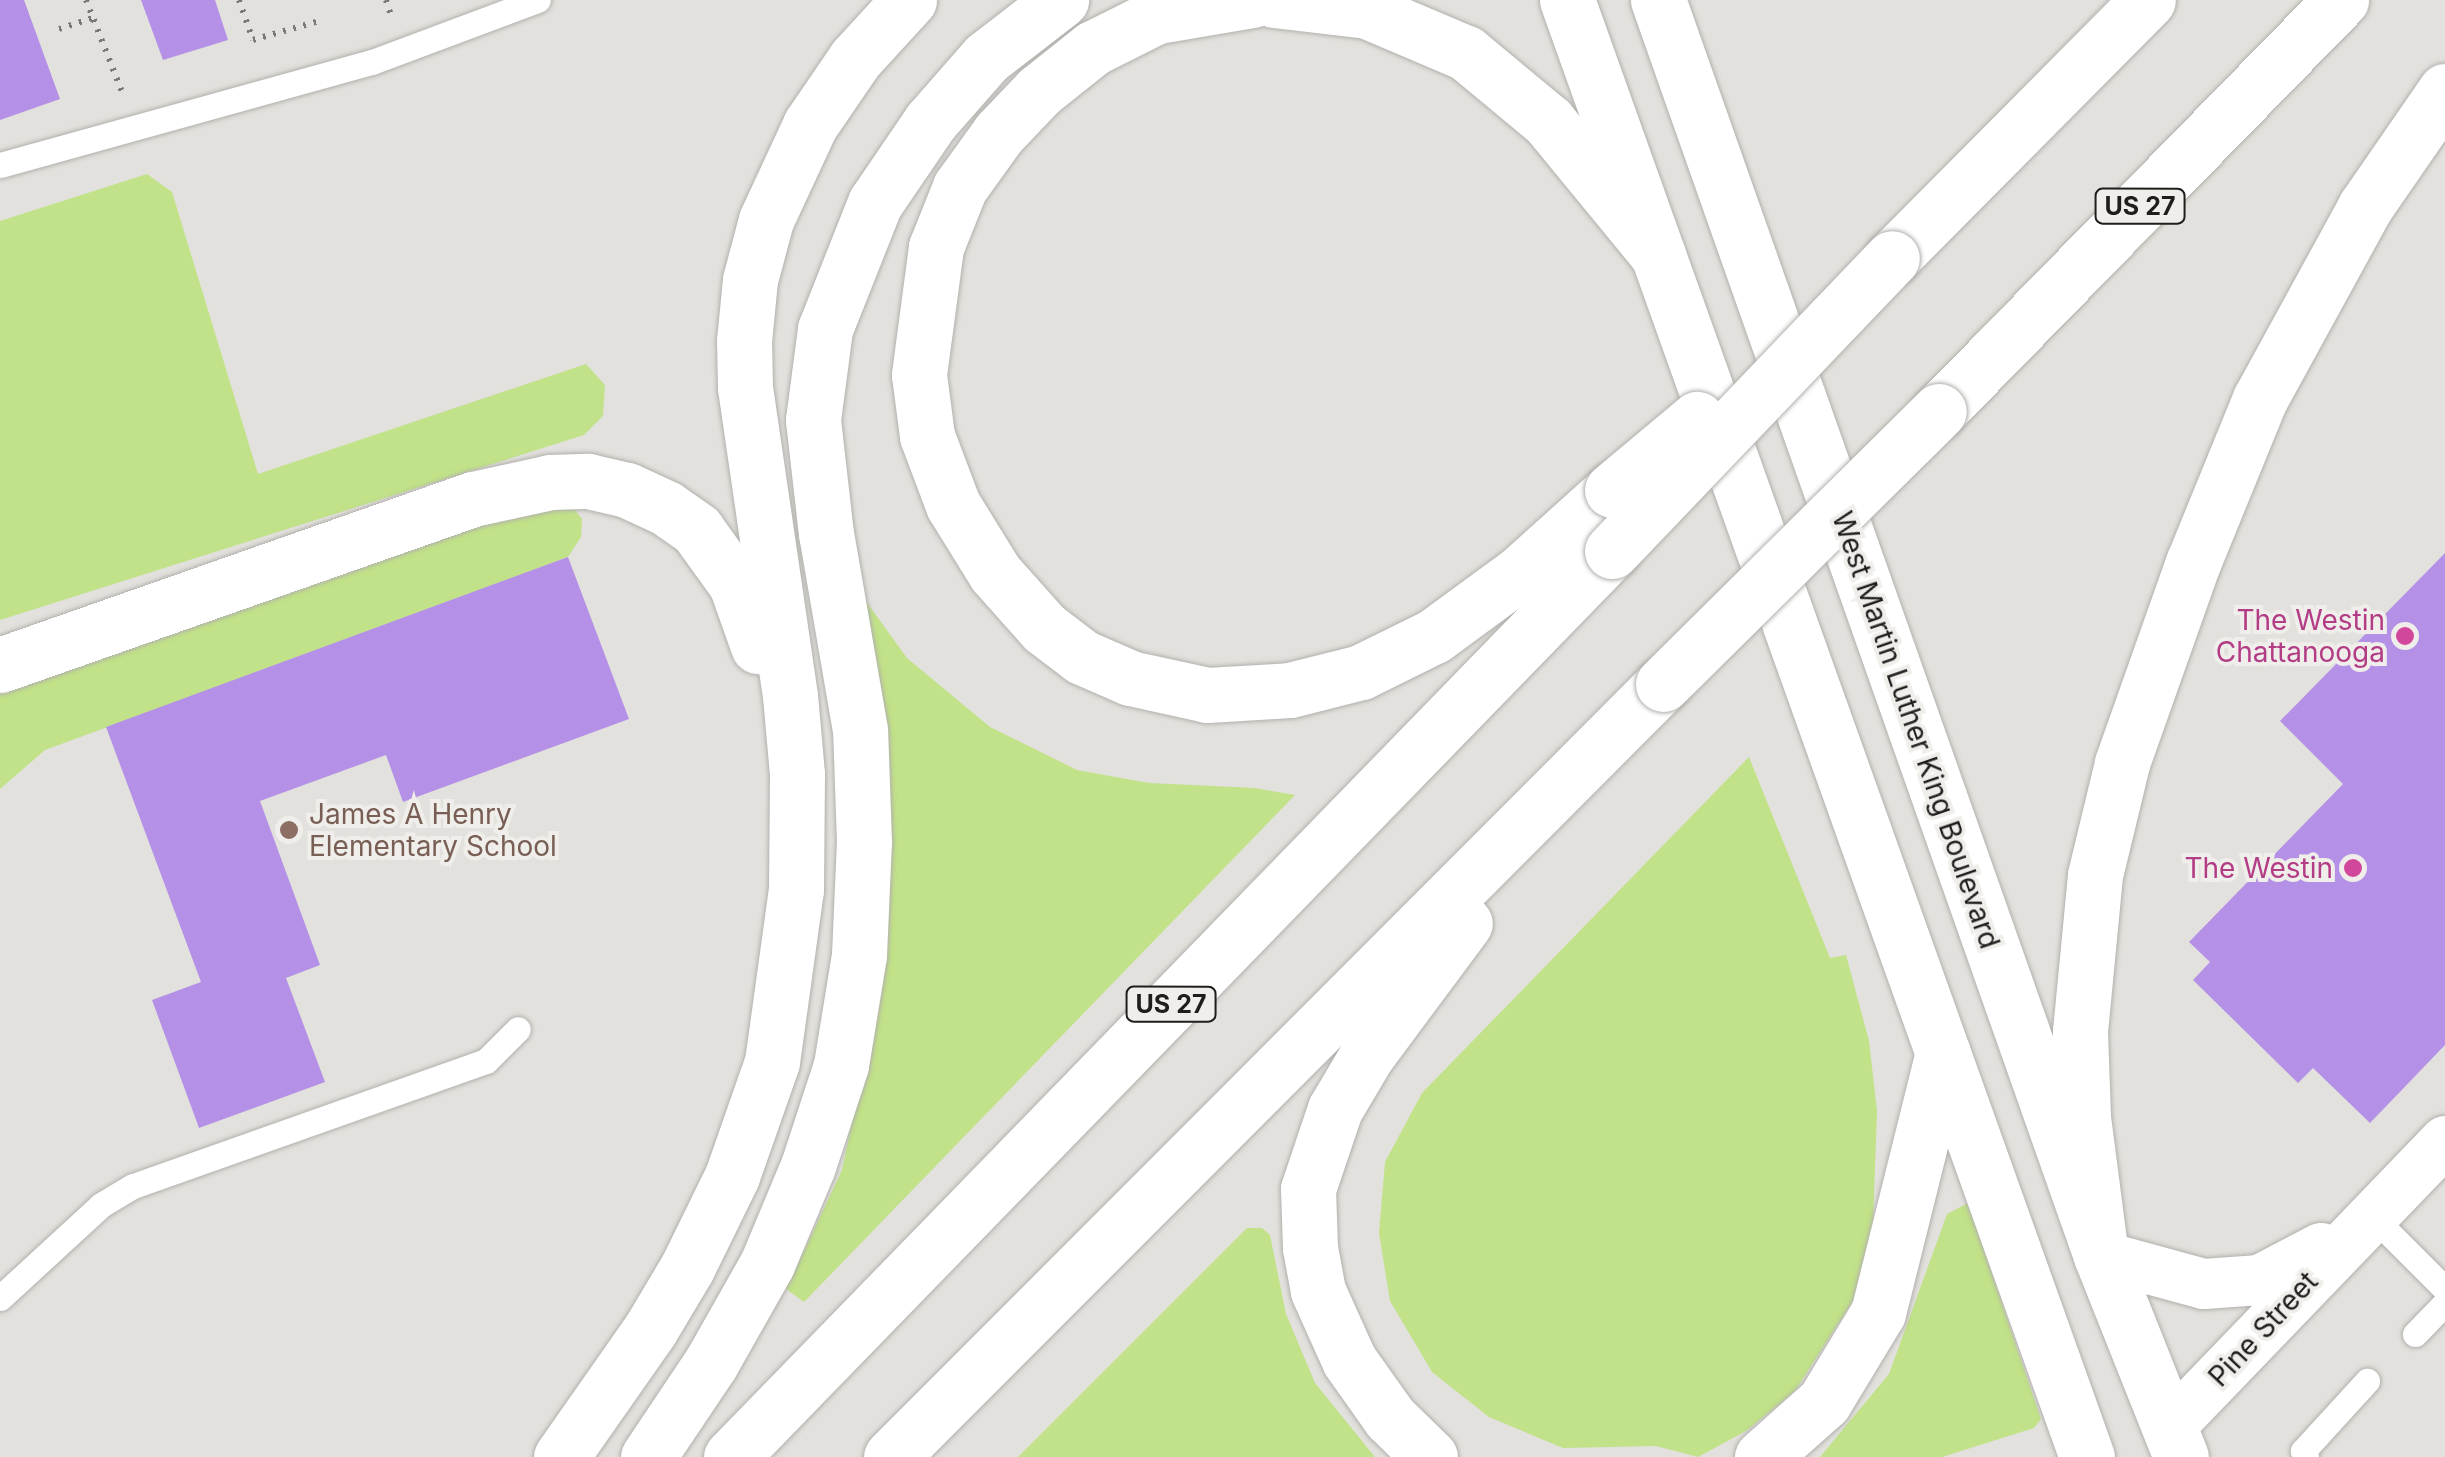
<!DOCTYPE html>
<style>
body{margin:0}
#map{position:relative;width:2445px;height:1457px;overflow:hidden;background:#e3e1dd;font-family:Inter,sans-serif}
div>[style]{position:absolute}
.green>*{inset:0;background:#c1e288}
.building>*{inset:0;background:#b491e6}
.path>*{height:6px;margin-top:-3px;transform-origin:0;background:repeating-linear-gradient(90deg,#797875 0 2.5px,transparent 0 10.5px)}
.roads{filter:drop-shadow(0 0 2px #b2b0ac) drop-shadow(0 0 2px #b2b0ac)}
.lane>*{height:25px;margin:-12.5px;padding:0 12.5px;transform-origin:12.5px;border-radius:12.5px;background:#fff}
.street>*{height:50px;margin:-25px;padding:0 25px;transform-origin:25px;border-radius:25px;background:#fff}
.primary>*{height:55px;margin:-27.5px;padding:0 27.5px;transform-origin:27.5px;border-radius:27.5px;background:#fff}
.highway>*{height:55px;margin:-27.5px;padding:0 27.5px;transform-origin:27.5px;border-radius:27.5px;background:#fff}
.bridges{filter:drop-shadow(0 0 2px #b2b0ac) drop-shadow(0 0 2px #b2b0ac)}
.highway-bridge>*{height:55px;margin:-27.5px;padding:0 27.5px;transform-origin:27.5px;border-radius:27.5px;background:#fff}
.dots>*{width:28px;height:28px;translate:-50% -50%;box-sizing:border-box;border:5px solid #f0eeea;border-radius:50%}
span{translate:-50% -50%;white-space:nowrap;text-align:center;line-height:1.15;-webkit-text-stroke:8px #f0eeea;paint-order:stroke}
.shield-label span{padding:2px 8px;background:#f0eeea;border:2px solid;border-radius:8px;-webkit-text-stroke-width:0}
.shield-label{font-size:25px;color:#1f1e1c;font-weight:700}
.hotel-label{font-size:28px;color:#b23c85}
.right{translate:-100% -50%;text-align:right}
.street-label{font-size:28px;color:#1f1e1c}
.education-label{font-size:28px;color:#785e54}
.left{translate:0 -50%;text-align:left}
</style>
<div id="map">
<div class="green">
<i style="clip-path:polygon(147px 174px,172px 192px,258px 474px,586px 364px,605px 385px,603px 416px,584px 435px,0 620px,0 221px)"></i>
<i style="clip-path:polygon(571px 505px,582px 519px,581px 537px,568px 557px,45px 750px,0 789px,0 680px,456px 521px)"></i>
<i style="clip-path:polygon(855px 586px,907px 658px,990px 727px,1077px 770px,1149px 783px,1255px 788px,1295px 795px,804px 1302px,786px 1289px,842px 1170px,880px 986px)"></i>
<i style="clip-path:polygon(1749px 757px,1830px 958px,1846px 955px,1869px 1041px,1877px 1111px,1873px 1225px,1858px 1293px,1795px 1391px,1746px 1431px,1698px 1457px,1656px 1446px,1563px 1448px,1489px 1417px,1432px 1372px,1390px 1301px,1379px 1233px,1385px 1162px,1422px 1093px)"></i>
<i style="clip-path:polygon(1968px 1203px,2041px 1419px,2034px 1428px,1942px 1457px,1820px 1457px,1889px 1374px,1947px 1214px)"></i>
<i style="clip-path:polygon(1247px 1228px,1262px 1228px,1270px 1235px,1286px 1314px,1315px 1383px,1375px 1457px,1018px 1457px)"></i>
</div>
<div class="building">
<i style="clip-path:polygon(0 0,24px 0,60px 99px,0 120px)"></i>
<i style="clip-path:polygon(141px 0,215px 0,228px 40px,163px 60px)"></i>
<i style="clip-path:polygon(2445px 553px,2445px 1045px,2370px 1123px,2313px 1068px,2298px 1083px,2193px 980px,2210px 962px,2189px 942px,2343px 784px,2280px 721px)"></i>
<i style="clip-path:polygon(568px 557px,629px 719px,403px 802px,386px 755px,260px 801px,320px 965px,286px 978px,325px 1082px,199px 1128px,152px 1000px,201px 982px,106px 727px)"></i>
</div>
<div class="path">
<i style="left:86px;top:0;width:104px;rotate:68.6deg"></i>
<i style="left:239px;top:0;width:42px;rotate:70.7deg"></i>
<i style="left:253px;top:40px;width:69px;rotate:-16.1deg"></i>
<i style="left:386px;top:0;width:19px;rotate:72deg"></i>
<i style="left:59px;top:29px;width:36px;rotate:-18deg"></i>
</div>
<div class="roads">
<div class="lane">
<i style="left:0;top:165px;width:386px;rotate:-15.5deg"></i>
<i style="left:372px;top:62px;width:177px;rotate:-20.5deg"></i>
<i style="left:2371px;top:1215px;width:105px;rotate:45deg"></i>
<i style="left:0;top:1298px;width:137px;rotate:-42.6deg"></i>
<i style="left:101px;top:1205px;width:37px;rotate:-31deg"></i>
<i style="left:133px;top:1186px;width:374px;rotate:-19.5deg"></i>
<i style="left:486px;top:1061px;width:45px;rotate:-45deg"></i>
<i style="left:2415px;top:1334px;width:43px;rotate:-45.9deg"></i>
<i style="left:2306px;top:1457px;width:7px;rotate:-117deg"></i>
<i style="left:2303px;top:1451px;width:95px;rotate:-47.6deg"></i>
</div>
<div class="street">
<i style="left:2101px;top:1256px;width:107px;rotate:15.2deg"></i>
<i style="left:2204px;top:1284px;width:56px;rotate:-4.1deg"></i>
<i style="left:2260px;top:1280px;width:69px;rotate:-27.7deg"></i>
<i style="left:2170px;top:1427px;width:397px;rotate:-46.1deg"></i>
</div>
<div class="primary">
<i style="left:1567px;top:0;width:1547px;rotate:70.36deg"></i>
<i style="left:1658px;top:0;width:1332px;rotate:70.57deg"></i>
<i style="left:2101px;top:1256px;width:216px;rotate:68.3deg"></i>
</div>
<div class="highway">
<i style="left:1253px;top:0;width:97px;rotate:170.5deg"></i>
<i style="left:1157px;top:16px;width:72px;rotate:153.4deg"></i>
<i style="left:1093px;top:48px;width:69px;rotate:141.5deg"></i>
<i style="left:1039px;top:91px;width:58px;rotate:133.6deg"></i>
<i style="left:999px;top:133px;width:67px;rotate:125.8deg"></i>
<i style="left:960px;top:187px;width:65px;rotate:111.8deg"></i>
<i style="left:936px;top:247px;width:129px;rotate:97.6deg"></i>
<i style="left:919px;top:375px;width:62px;rotate:82.5deg"></i>
<i style="left:927px;top:436px;width:74px;rotate:69.4deg"></i>
<i style="left:953px;top:505px;width:80px;rotate:58.3deg"></i>
<i style="left:995px;top:573px;width:74px;rotate:48.3deg"></i>
<i style="left:1044px;top:628px;width:48px;rotate:37.3deg"></i>
<i style="left:1082px;top:657px;width:52px;rotate:23.6deg"></i>
<i style="left:1130px;top:678px;width:79px;rotate:12.4deg"></i>
<i style="left:1207px;top:695px;width:83px;rotate:-3.4deg"></i>
<i style="left:1290px;top:690px;width:73px;rotate:-14.2deg"></i>
<i style="left:1361px;top:672px;width:81px;rotate:-26.3deg"></i>
<i style="left:1434px;top:636px;width:108px;rotate:-36.3deg"></i>
<i style="left:1521px;top:572px;width:122px;rotate:-42deg"></i>
<i style="left:1274px;top:0;width:94px;rotate:6.7deg"></i>
<i style="left:1367px;top:11px;width:108px;rotate:23deg"></i>
<i style="left:1466px;top:53px;width:107px;rotate:39.7deg"></i>
<i style="left:1548px;top:121px;width:173px;rotate:50.6deg"></i>
<i style="left:1892px;top:258px;width:363px;rotate:-45.2deg"></i>
<i style="left:1939px;top:411px;width:575px;rotate:-45.63deg"></i>
<i style="left:0;top:665px;width:501px;rotate:-19.34deg"></i>
<i style="left:473px;top:499px;width:79px;rotate:-12.4deg"></i>
<i style="left:550px;top:482px;width:38px;rotate:-2deg"></i>
<i style="left:588px;top:481px;width:40px;rotate:13deg"></i>
<i style="left:627px;top:490px;width:43px;rotate:24.8deg"></i>
<i style="left:666px;top:508px;width:38px;rotate:35deg"></i>
<i style="left:697px;top:530px;width:67px;rotate:54.2deg"></i>
<i style="left:736px;top:584px;width:66px;rotate:70.5deg"></i>
<i style="left:2101px;top:1256px;width:140px;rotate:-97.4deg"></i>
<i style="left:2083px;top:1117px;width:86px;rotate:-92deg"></i>
<i style="left:2080px;top:1031px;width:157px;rotate:-84.5deg"></i>
<i style="left:2095px;top:875px;width:115px;rotate:-76.4deg"></i>
<i style="left:2122px;top:763px;width:212px;rotate:-70.5deg"></i>
<i style="left:2193px;top:563px;width:177px;rotate:-67.8deg"></i>
<i style="left:2260px;top:399px;width:219px;rotate:-61.3deg"></i>
<i style="left:2365px;top:207px;width:141px;rotate:-55.4deg"></i>
<i style="left:561px;top:1457px;width:155px;rotate:-55deg"></i>
<i style="left:650px;top:1330px;width:72px;rotate:-59.2deg"></i>
<i style="left:687px;top:1268px;width:102px;rotate:-63.9deg"></i>
<i style="left:732px;top:1176px;width:121px;rotate:-70.7deg"></i>
<i style="left:772px;top:1062px;width:174px;rotate:-82.1deg"></i>
<i style="left:796px;top:890px;width:116px;rotate:-89.5deg"></i>
<i style="left:797px;top:774px;width:78px;rotate:-95.1deg"></i>
<i style="left:790px;top:696px;width:312px;rotate:-98.3deg"></i>
<i style="left:745px;top:387px;width:46px;rotate:-91.2deg"></i>
<i style="left:744px;top:341px;width:61px;rotate:-84.4deg"></i>
<i style="left:750px;top:280px;width:62px;rotate:-75.1deg"></i>
<i style="left:766px;top:220px;width:105px;rotate:-65.1deg"></i>
<i style="left:810px;top:125px;width:80px;rotate:-55.7deg"></i>
<i style="left:855px;top:59px;width:80px;rotate:-47.5deg"></i>
<i style="left:648px;top:1457px;width:113px;rotate:-56.2deg"></i>
<i style="left:711px;top:1363px;width:114px;rotate:-60.5deg"></i>
<i style="left:767px;top:1264px;width:106px;rotate:-67.3deg"></i>
<i style="left:808px;top:1166px;width:106px;rotate:-71.9deg"></i>
<i style="left:841px;top:1065px;width:111px;rotate:-80.7deg"></i>
<i style="left:859px;top:955px;width:113px;rotate:-87.5deg"></i>
<i style="left:864px;top:842px;width:112px;rotate:-92deg"></i>
<i style="left:860px;top:730px;width:199px;rotate:-99.8deg"></i>
<i style="left:826px;top:534px;width:115px;rotate:-96.5deg"></i>
<i style="left:813px;top:420px;width:92px;rotate:-82.5deg"></i>
<i style="left:825px;top:329px;width:136px;rotate:-68.4deg"></i>
<i style="left:875px;top:203px;width:98px;rotate:-55.8deg"></i>
<i style="left:930px;top:122px;width:85px;rotate:-48.8deg"></i>
<i style="left:986px;top:58px;width:95px;rotate:-37.7deg"></i>
<i style="left:731px;top:1457px;width:1264px;rotate:-45.8deg"></i>
<i style="left:891px;top:1457px;width:1092px;rotate:-45.04deg"></i>
<i style="left:1430px;top:1457px;width:56px;rotate:-135.7deg"></i>
<i style="left:1390px;top:1418px;width:71px;rotate:-125.3deg"></i>
<i style="left:1349px;top:1360px;width:76px;rotate:-114.2deg"></i>
<i style="left:1318px;top:1291px;width:44px;rotate:-100.5deg"></i>
<i style="left:1310px;top:1248px;width:59px;rotate:-91.9deg"></i>
<i style="left:1308px;top:1189px;width:84px;rotate:-71.4deg"></i>
<i style="left:1335px;top:1109px;width:63px;rotate:-59.3deg"></i>
<i style="left:1367px;top:1055px;width:164px;rotate:-53.4deg"></i>
<i style="left:1762px;top:1457px;width:83px;rotate:-41.6deg"></i>
<i style="left:1824px;top:1402px;width:104px;rotate:-58.8deg"></i>
<i style="left:1878px;top:1313px;width:268px;rotate:-76deg"></i>
</div>
</div>
<div class="bridges">
<div class="highway-bridge">
<i style="left:1612px;top:490px;width:111px;rotate:-39.9deg"></i>
<i style="left:1612px;top:551px;width:405px;rotate:-46.3deg"></i>
<i style="left:1663px;top:684px;width:388px;rotate:-44.7deg"></i>
</div>
</div>
<div class="dots">
<i style="left:2405px;top:636px;background:#d1479c"></i>
<i style="left:289px;top:830px;background:#8d6e63"></i>
<i style="left:2353px;top:868px;background:#d1479c"></i>
</div>
<div class="shield-label">
<span style="left:2140px;top:206px">US 27</span>
<span style="left:1171px;top:1004px">US 27</span>
</div>
<div class="hotel-label">
<span class="right" style="left:2385px;top:636px">The Westin<br>Chattanooga</span>
<span class="right" style="left:2333px;top:868px">The Westin</span>
</div>
<div class="street-label">
<span style="left:1916px;top:730px;rotate:71deg">West Martin Luther King Boulevard</span>
<span style="left:2263px;top:1329px;rotate:-47deg">Pine Street</span>
</div>
<div class="education-label">
<span class="left" style="left:309px;top:830px">James A Henry<br>Elementary School</span>
</div>
</div>
